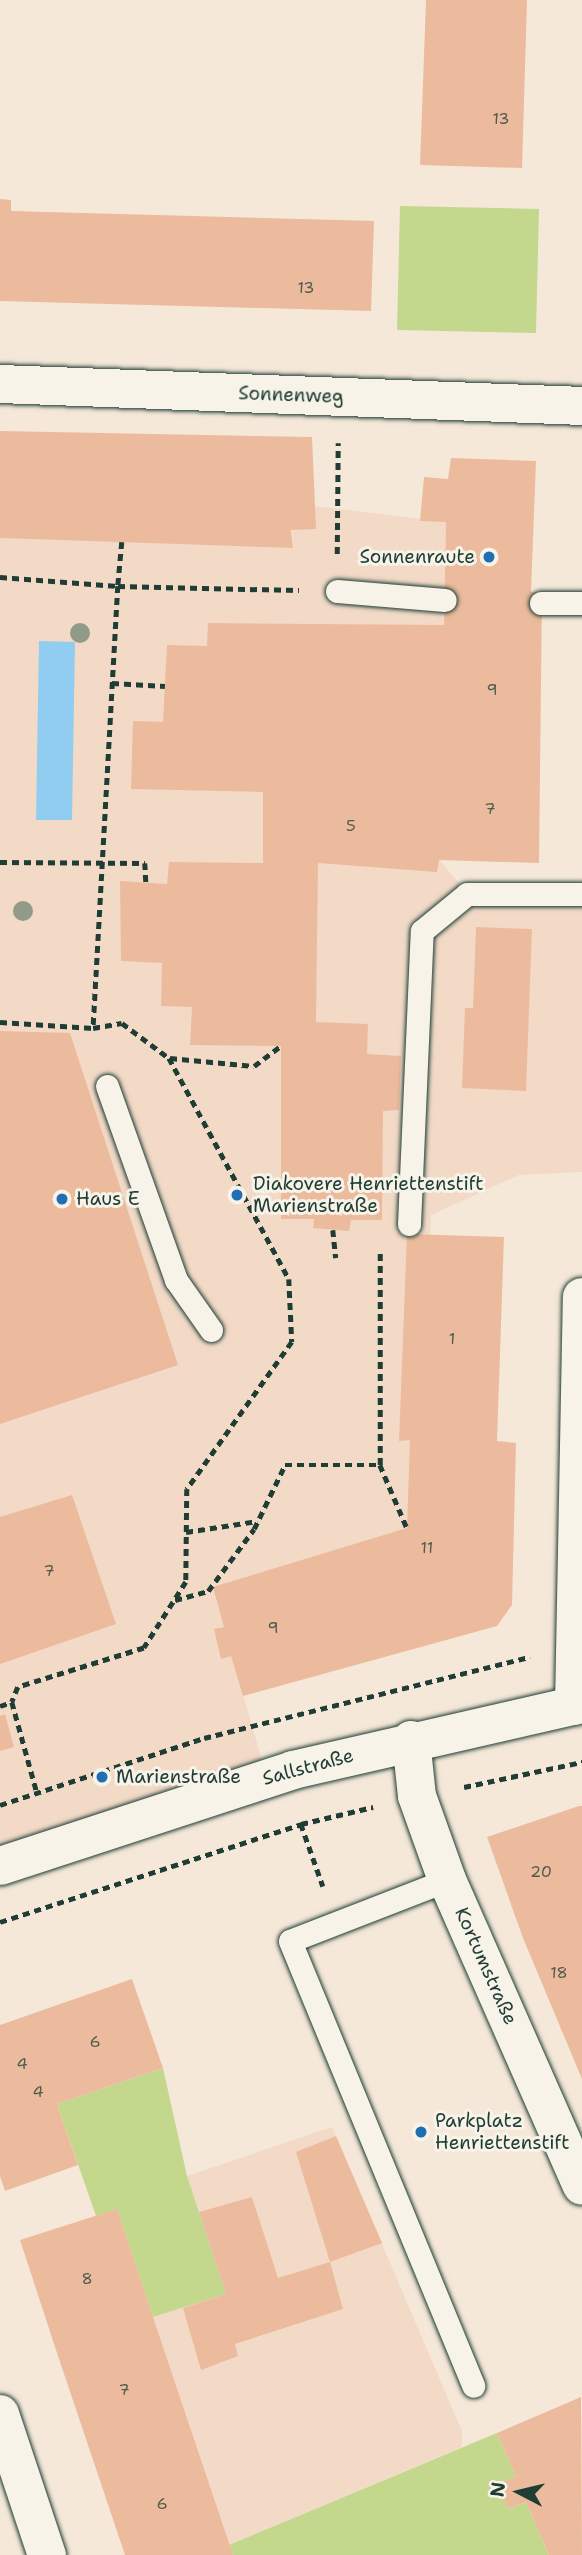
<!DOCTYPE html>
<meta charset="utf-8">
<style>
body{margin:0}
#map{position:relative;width:582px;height:2555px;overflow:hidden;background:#f5e8d9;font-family:"Shantell Sans",sans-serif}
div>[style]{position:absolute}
.built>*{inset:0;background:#f2dac7}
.green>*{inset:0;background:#c3d88d}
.water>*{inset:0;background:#90cdf1}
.building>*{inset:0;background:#ecbb9d}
.path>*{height:4.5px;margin-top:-2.25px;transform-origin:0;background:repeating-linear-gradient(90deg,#1f3d34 0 7px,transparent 0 12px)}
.roads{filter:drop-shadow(0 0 2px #1f3d34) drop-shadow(0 0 2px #1f3d34)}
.lane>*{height:23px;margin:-11.5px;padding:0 11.5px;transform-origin:11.5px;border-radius:11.5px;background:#f7f3e8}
.street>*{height:38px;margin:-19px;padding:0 19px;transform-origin:19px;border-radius:19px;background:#f7f3e8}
.secondary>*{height:38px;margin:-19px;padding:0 19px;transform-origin:19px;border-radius:19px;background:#f7f3e8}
.trees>*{width:20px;height:20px;margin:-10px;border-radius:50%;background:#919b88}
.dots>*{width:19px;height:19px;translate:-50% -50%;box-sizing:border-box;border:4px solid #f7f3e8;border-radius:50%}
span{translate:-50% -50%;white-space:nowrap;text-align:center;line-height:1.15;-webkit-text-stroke:6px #f7f3e8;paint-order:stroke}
.number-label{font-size:16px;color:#525c4e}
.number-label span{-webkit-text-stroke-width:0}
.street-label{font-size:19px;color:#1f3d34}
.poi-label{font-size:19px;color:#1f3d34}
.right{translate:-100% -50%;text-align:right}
.left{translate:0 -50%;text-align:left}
.north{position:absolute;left:484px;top:2457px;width:70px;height:70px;-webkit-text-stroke:5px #f7f3e8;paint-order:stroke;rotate:277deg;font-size:19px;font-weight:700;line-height:28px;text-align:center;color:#1f3d34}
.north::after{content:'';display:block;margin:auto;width:24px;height:32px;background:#1f3d34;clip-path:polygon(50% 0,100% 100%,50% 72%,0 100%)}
</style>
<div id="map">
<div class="built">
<i style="clip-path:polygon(291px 503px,446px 522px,439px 860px,469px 894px,582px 894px,582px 1172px,519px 1175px,431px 1215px,417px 1536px,241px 1687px,267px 1778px,0 1864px,0 538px,293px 548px)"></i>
<i style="clip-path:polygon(332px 2127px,462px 2431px,462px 2447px,229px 2545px,153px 2317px,220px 2296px,187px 2176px)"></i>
</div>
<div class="green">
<i style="clip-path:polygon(400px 206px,539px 209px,536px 333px,397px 330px)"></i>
<i style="clip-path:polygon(163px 2068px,187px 2176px,226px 2294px,153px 2317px,117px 2209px,96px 2216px,57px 2104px)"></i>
<i style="clip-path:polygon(497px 2433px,516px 2477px,499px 2485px,508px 2509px,526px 2502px,549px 2555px,233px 2555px,229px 2545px)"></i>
</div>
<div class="water">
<i style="clip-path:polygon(39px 641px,75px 642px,72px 820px,36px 820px)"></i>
</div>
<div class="building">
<i style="clip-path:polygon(426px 0,527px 0,522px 168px,420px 165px)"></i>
<i style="clip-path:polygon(0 199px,11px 200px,11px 211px,374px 221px,371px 311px,0 301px)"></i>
<i style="clip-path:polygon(0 431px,312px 437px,316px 529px,291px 530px,293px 548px,0 538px)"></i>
<i style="clip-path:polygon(451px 458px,536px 461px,531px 592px,542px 593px,539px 863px,439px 860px,437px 872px,318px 863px,316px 1022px,368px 1024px,367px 1054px,401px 1056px,399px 1110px,383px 1111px,382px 1220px,351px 1220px,349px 1231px,313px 1228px,314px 1219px,281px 1219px,281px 1046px,190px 1045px,192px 1007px,161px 1006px,162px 963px,121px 961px,120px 881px,167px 884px,169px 862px,263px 863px,263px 792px,131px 789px,133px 721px,163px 722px,167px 645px,207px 646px,208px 623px,444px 625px,446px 522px,420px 521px,424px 477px,448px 479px)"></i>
<i style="clip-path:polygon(476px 927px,532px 929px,526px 1091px,462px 1088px,465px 1008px,473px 1008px)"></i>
<i style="clip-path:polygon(0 1031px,70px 1033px,178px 1365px,0 1424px)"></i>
<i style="clip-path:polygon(407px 1234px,504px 1237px,497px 1441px,516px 1443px,512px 1605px,497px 1626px,243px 1696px,231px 1656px,221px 1659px,214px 1629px,224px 1627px,213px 1587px,407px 1528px,410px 1440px,399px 1441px)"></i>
<i style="clip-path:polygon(72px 1495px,116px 1624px,0 1664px,0 1517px)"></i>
<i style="clip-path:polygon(5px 1714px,14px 1747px,0 1751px,0 1716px)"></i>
<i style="clip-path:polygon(579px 1806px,582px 1806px,582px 2079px,523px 1938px,487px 1837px)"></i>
<i style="clip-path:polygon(132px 1979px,163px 2068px,57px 2104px,78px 2165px,5px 2191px,0 2176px,0 2025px)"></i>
<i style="clip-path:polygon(336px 2136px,382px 2243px,330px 2262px,296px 2152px)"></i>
<i style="clip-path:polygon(252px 2197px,278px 2278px,330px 2262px,343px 2309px,235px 2344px,238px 2356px,201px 2370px,183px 2308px,226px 2294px,199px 2212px)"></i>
<i style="clip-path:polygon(117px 2209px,153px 2317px,233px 2555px,125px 2555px,56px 2350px,20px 2240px)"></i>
<i style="clip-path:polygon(581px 2397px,582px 2555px,549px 2555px,526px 2502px,508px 2509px,498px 2484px,516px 2477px,497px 2433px)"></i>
</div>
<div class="path">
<i style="left:122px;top:542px;width:44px;rotate:95.2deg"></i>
<i style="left:118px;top:586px;width:181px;rotate:1.3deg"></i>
<i style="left:337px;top:554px;width:111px;rotate:-89.5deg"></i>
<i style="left:0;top:577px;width:118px;rotate:4.4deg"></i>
<i style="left:118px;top:586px;width:443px;rotate:93.2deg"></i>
<i style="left:93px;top:1028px;width:29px;rotate:-10deg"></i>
<i style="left:122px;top:1023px;width:59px;rotate:36.7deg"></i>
<i style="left:169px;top:1058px;width:251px;rotate:61.5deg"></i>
<i style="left:289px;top:1279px;width:63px;rotate:87.3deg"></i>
<i style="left:292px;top:1342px;width:181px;rotate:125.5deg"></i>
<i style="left:187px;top:1489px;width:93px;rotate:90.6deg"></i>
<i style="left:186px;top:1582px;width:78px;rotate:122.5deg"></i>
<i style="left:144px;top:1648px;width:132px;rotate:162.8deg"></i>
<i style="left:18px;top:1687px;width:16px;rotate:112deg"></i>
<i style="left:112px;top:683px;width:53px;rotate:3.2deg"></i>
<i style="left:0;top:862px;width:145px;rotate:0.4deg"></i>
<i style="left:145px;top:863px;width:20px;rotate:87deg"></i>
<i style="left:0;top:1022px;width:93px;rotate:3.7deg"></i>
<i style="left:170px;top:1058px;width:84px;rotate:5.4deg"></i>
<i style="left:254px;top:1066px;width:34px;rotate:-37deg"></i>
<i style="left:333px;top:1230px;width:28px;rotate:84deg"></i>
<i style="left:380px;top:1465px;width:69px;rotate:66.8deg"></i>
<i style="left:186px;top:1532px;width:72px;rotate:-8.8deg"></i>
<i style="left:175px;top:1600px;width:34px;rotate:-15deg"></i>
<i style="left:208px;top:1591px;width:77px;rotate:-53.4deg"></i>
<i style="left:254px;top:1529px;width:71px;rotate:-64.2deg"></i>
<i style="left:285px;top:1465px;width:95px"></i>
<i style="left:380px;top:1465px;width:214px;rotate:-90deg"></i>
<i style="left:0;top:1706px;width:13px;rotate:-18deg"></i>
<i style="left:12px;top:1702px;width:94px;rotate:74.6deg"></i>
<i style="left:464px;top:1787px;width:121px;rotate:-12deg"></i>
<i style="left:0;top:1805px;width:215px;rotate:-18.2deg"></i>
<i style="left:204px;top:1738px;width:336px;rotate:-14deg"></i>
<i style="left:301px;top:1824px;width:66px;rotate:70.5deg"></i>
<i style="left:0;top:1922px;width:317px;rotate:-18deg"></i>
<i style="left:301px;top:1824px;width:74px;rotate:-13.3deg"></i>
</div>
<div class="roads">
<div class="lane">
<i style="left:337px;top:591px;width:108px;rotate:4.8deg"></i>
<i style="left:541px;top:603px;width:41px"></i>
<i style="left:107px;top:1086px;width:206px;rotate:70.4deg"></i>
<i style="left:176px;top:1280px;width:61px;rotate:55deg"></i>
<i style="left:409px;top:1224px;width:293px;rotate:-87.5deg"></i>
<i style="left:422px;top:931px;width:58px;rotate:-39.4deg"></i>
<i style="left:467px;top:894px;width:115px"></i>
<i style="left:447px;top:1880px;width:168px;rotate:158.8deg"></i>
<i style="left:290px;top:1941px;width:481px;rotate:67.6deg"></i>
</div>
<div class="street">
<i style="left:0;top:384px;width:582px;rotate:2.16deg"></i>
<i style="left:574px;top:1706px;width:409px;rotate:-88.9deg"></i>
<i style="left:411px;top:1740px;width:56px;rotate:83.9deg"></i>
<i style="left:417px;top:1796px;width:89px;rotate:70.3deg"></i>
<i style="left:447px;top:1880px;width:334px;rotate:66.2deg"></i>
<i style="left:0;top:2414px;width:149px;rotate:71.6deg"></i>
</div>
<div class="secondary">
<i style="left:0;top:1866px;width:308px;rotate:-18.1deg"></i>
<i style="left:293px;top:1770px;width:296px;rotate:-12.9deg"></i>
</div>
</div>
<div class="trees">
<i style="left:80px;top:633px"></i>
<i style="left:23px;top:911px"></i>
</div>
<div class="dots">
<i style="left:489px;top:557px;background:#1f6fb2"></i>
<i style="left:237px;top:1195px;background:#1f6fb2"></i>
<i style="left:62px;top:1199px;background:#1f6fb2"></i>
<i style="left:102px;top:1777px;background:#1f6fb2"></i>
<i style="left:421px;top:2132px;background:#1f6fb2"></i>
</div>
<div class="number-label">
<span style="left:501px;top:119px">13</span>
<span style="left:306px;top:288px">13</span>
<span style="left:492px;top:690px">9</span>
<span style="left:490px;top:809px">7</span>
<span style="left:351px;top:826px">5</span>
<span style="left:452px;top:1339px">1</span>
<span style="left:427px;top:1548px">11</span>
<span style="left:49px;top:1571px">7</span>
<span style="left:273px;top:1628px">9</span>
<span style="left:541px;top:1872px">20</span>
<span style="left:559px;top:1973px">18</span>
<span style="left:95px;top:2042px">6</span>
<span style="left:22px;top:2064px">4</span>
<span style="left:38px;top:2092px">4</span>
<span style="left:87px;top:2279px">8</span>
<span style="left:124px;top:2390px">7</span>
<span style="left:162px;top:2504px">6</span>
</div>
<div class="street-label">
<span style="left:291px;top:395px;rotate:2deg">Sonnenweg</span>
<span style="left:308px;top:1767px;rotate:-15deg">Sallstraße</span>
<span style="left:486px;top:1966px;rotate:66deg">Kortumstraße</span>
</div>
<div class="poi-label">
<span class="right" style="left:475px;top:557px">Sonnenraute</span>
<span class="left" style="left:253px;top:1195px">Diakovere Henriettenstift<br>Marienstraße</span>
<span class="left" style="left:76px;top:1199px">Haus E</span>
<span class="left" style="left:116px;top:1777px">Marienstraße</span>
<span class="left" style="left:435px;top:2132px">Parkplatz<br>Henriettenstift</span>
</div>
<div class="north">N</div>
</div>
